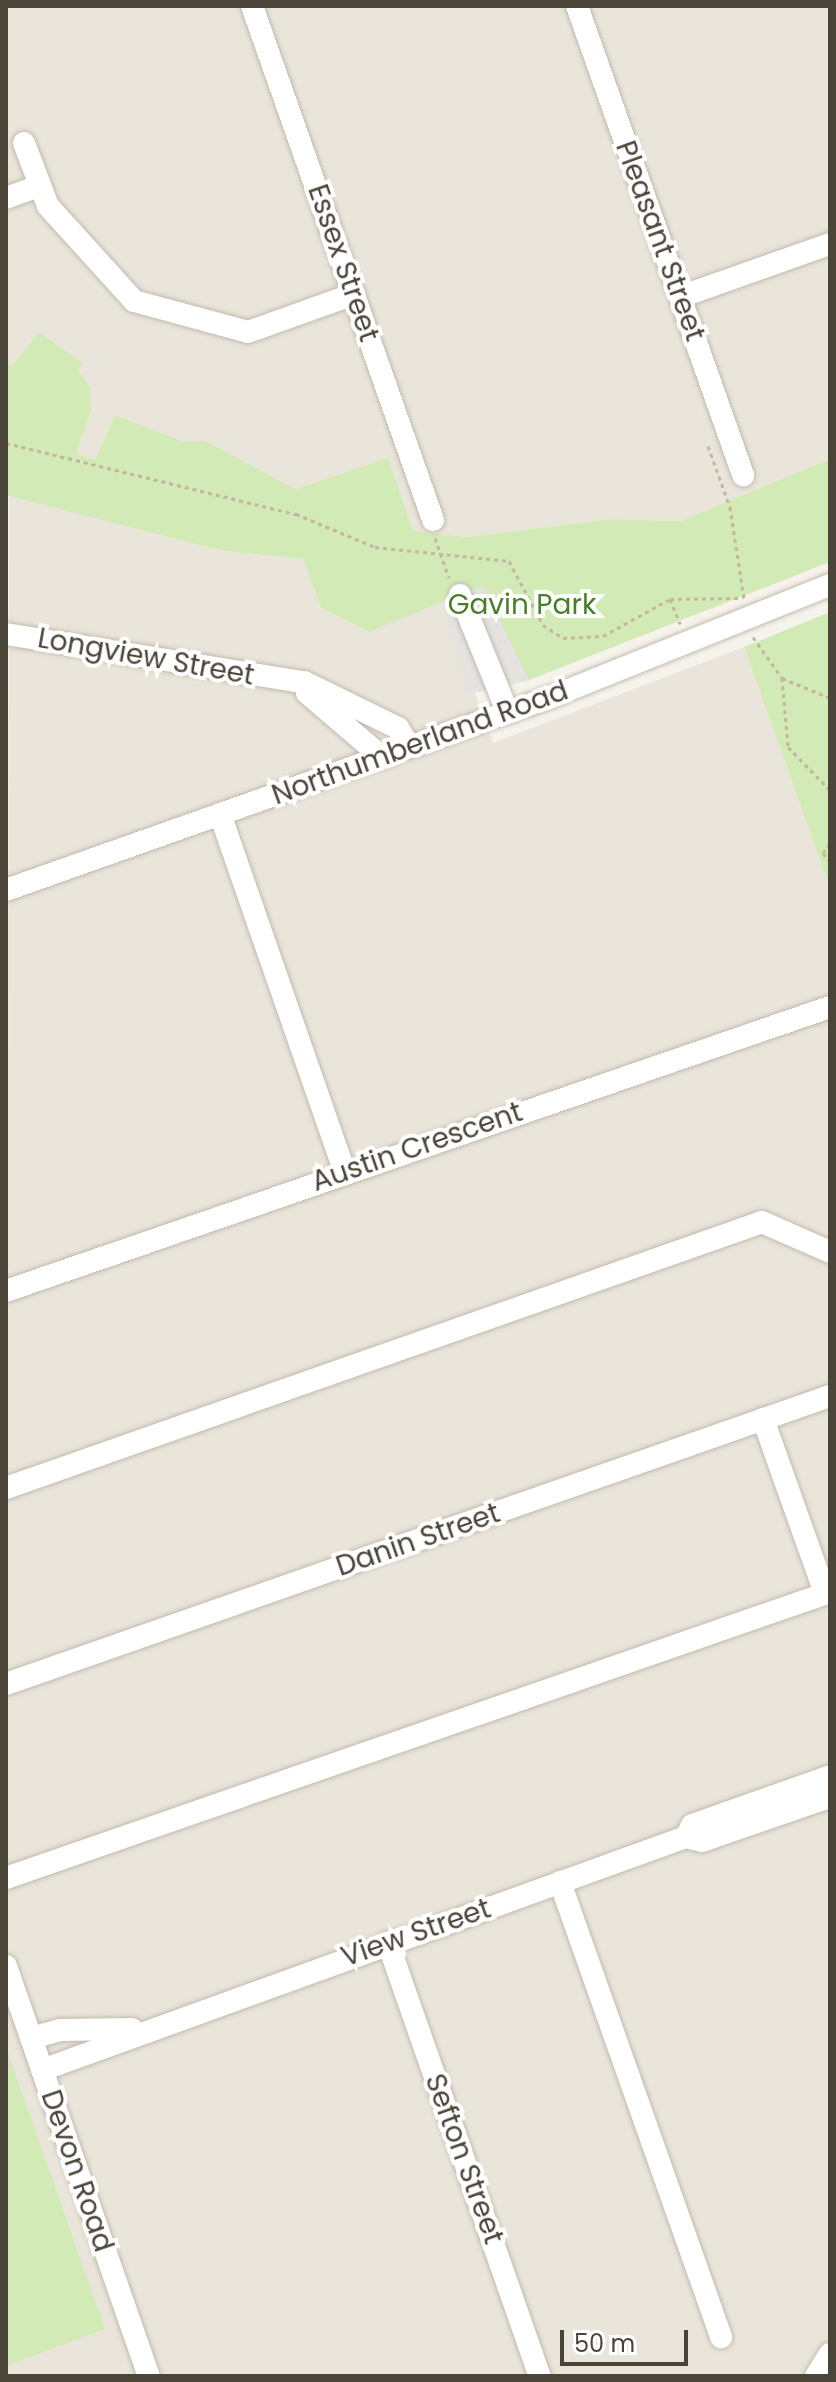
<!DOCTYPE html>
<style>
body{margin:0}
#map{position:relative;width:836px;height:2382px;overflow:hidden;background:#f6f3ec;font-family:Poppins,sans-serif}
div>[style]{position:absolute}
.residential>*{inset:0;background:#eae5da}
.green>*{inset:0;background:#d2eab5}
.parking>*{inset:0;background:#e5e3e0}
.path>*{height:3px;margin-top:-1.5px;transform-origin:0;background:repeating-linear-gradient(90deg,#c4b79f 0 4px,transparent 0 8px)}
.roads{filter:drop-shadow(0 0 2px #c2bbae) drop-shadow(0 0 2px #c2bbae)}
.minor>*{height:22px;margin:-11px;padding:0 11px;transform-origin:11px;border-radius:11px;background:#fff}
span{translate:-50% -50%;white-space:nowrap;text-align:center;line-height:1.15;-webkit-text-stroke:8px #fff;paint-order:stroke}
.street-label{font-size:28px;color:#4b4439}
.park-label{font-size:28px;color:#4a7f2a}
.frame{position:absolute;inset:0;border:8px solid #4b4439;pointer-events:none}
.scale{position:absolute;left:560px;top:2330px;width:128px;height:36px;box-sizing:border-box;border:4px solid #4b4439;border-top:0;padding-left:10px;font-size:24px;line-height:28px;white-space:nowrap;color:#4b4439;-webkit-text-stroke:6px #fff;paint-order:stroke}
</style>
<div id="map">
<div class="residential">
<i style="clip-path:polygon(6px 6px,830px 6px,830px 459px,681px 521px,611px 519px,467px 537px,413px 531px,388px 459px,296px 489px,205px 442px,185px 442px,115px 415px,95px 460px,76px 453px,91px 410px,90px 387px,78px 370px,83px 364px,11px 369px,6px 359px)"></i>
<i style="clip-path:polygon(9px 493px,223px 551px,303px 559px,321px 608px,441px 602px,493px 743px,744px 647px,830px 888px,830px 2338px,806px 2376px,6px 2376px)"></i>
</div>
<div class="green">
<i style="clip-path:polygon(39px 332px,83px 364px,78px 370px,90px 387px,91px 410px,76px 453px,95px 460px,115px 415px,185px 442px,205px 441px,296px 489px,388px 458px,413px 531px,467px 537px,611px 519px,681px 521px,830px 459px,830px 562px,529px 680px,469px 694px,441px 602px,369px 632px,321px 608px,303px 559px,223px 551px,6px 495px,6px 359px,11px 368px)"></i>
<i style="clip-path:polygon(830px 612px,830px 888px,744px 647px)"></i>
<i style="clip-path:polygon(6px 2047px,105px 2329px,6px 2366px)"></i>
</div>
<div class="parking">
<i style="clip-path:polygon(483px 586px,529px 680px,469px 694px,441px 602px)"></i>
</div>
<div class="path">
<i style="left:6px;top:443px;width:299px;rotate:13.8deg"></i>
<i style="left:296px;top:514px;width:86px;rotate:22.7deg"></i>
<i style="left:375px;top:547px;width:135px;rotate:6deg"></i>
<i style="left:509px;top:561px;width:72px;rotate:62deg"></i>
<i style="left:543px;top:625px;width:24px;rotate:33deg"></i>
<i style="left:563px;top:638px;width:40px;rotate:-2.9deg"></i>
<i style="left:603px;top:636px;width:77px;rotate:-28.9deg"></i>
<i style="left:670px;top:599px;width:71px;rotate:-0.8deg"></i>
<i style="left:708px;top:446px;width:65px;rotate:70.2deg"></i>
<i style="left:730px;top:507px;width:93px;rotate:81.3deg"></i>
<i style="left:435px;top:538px;width:42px;rotate:70.7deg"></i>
<i style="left:670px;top:599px;width:27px;rotate:68deg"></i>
<i style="left:753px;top:637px;width:50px;rotate:54.7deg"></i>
<i style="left:782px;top:678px;width:52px;rotate:22.6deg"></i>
<i style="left:782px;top:678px;width:69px;rotate:85deg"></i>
<i style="left:788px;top:747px;width:60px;rotate:45.7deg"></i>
<i style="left:830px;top:844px;width:11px;rotate:128deg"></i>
<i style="left:823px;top:853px;width:11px;rotate:49deg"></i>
</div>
<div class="roads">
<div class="minor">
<i style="left:252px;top:6px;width:545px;rotate:70.6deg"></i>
<i style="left:577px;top:6px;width:498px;rotate:70.5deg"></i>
<i style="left:24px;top:143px;width:67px;rotate:69.1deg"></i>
<i style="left:48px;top:206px;width:128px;rotate:47.8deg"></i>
<i style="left:134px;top:301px;width:118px;rotate:15.2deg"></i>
<i style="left:248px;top:332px;width:113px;rotate:-19.7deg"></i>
<i style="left:6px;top:198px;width:35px;rotate:-20deg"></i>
<i style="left:680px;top:297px;width:159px;rotate:-19.5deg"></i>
<i style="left:460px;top:595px;width:127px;rotate:67.9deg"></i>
<i style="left:6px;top:634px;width:302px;rotate:9.2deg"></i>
<i style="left:304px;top:682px;width:105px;rotate:26.1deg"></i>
<i style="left:398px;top:728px;width:22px;rotate:58deg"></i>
<i style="left:307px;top:693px;width:99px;rotate:40.5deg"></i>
<i style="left:220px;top:814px;width:380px;rotate:70.8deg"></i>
<i style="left:6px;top:890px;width:578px;rotate:-19.5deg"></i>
<i style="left:551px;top:697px;width:301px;rotate:-21.9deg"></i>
<i style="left:6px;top:1291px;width:872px;rotate:-19.02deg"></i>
<i style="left:763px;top:1419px;width:185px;rotate:70.4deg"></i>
<i style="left:6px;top:1488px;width:801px;rotate:-19.38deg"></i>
<i style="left:762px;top:1222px;width:74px;rotate:23.8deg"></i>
<i style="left:6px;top:1684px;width:873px;rotate:-19.27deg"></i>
<i style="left:686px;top:1837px;width:13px;rotate:-63deg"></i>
<i style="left:692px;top:1825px;width:146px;rotate:-19.5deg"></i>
<i style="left:6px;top:1878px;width:872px;rotate:-19.14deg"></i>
<i style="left:560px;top:1882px;width:483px;rotate:70.5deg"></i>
<i style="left:388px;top:1943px;width:459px;rotate:70.7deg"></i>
<i style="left:6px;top:1966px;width:434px;rotate:70.8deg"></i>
<i style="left:31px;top:2038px;width:30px;rotate:-15deg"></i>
<i style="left:60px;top:2030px;width:72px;rotate:-0.8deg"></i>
<i style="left:42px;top:2070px;width:685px;rotate:-19.89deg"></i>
<i style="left:686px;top:1837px;width:16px;rotate:14deg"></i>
<i style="left:702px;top:1841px;width:135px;rotate:-19deg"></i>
<i style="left:816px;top:2376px;width:26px;rotate:-58deg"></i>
</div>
</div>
<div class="street-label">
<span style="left:660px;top:241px;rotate:70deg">Pleasant Street</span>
<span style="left:343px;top:263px;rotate:71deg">Essex Street</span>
<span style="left:146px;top:657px;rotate:10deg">Longview Street</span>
<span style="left:420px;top:743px;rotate:-20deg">Northumberland Road</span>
<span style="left:417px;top:1147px;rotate:-19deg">Austin Crescent</span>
<span style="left:418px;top:1540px;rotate:-19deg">Danin Street</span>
<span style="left:416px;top:1933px;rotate:-19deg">View Street</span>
<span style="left:464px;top:2159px;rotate:70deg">Sefton Street</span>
<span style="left:77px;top:2171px;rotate:71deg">Devon Road</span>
</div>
<div class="park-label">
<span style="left:522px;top:605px">Gavin Park</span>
</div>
<div class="frame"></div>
<div class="scale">50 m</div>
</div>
